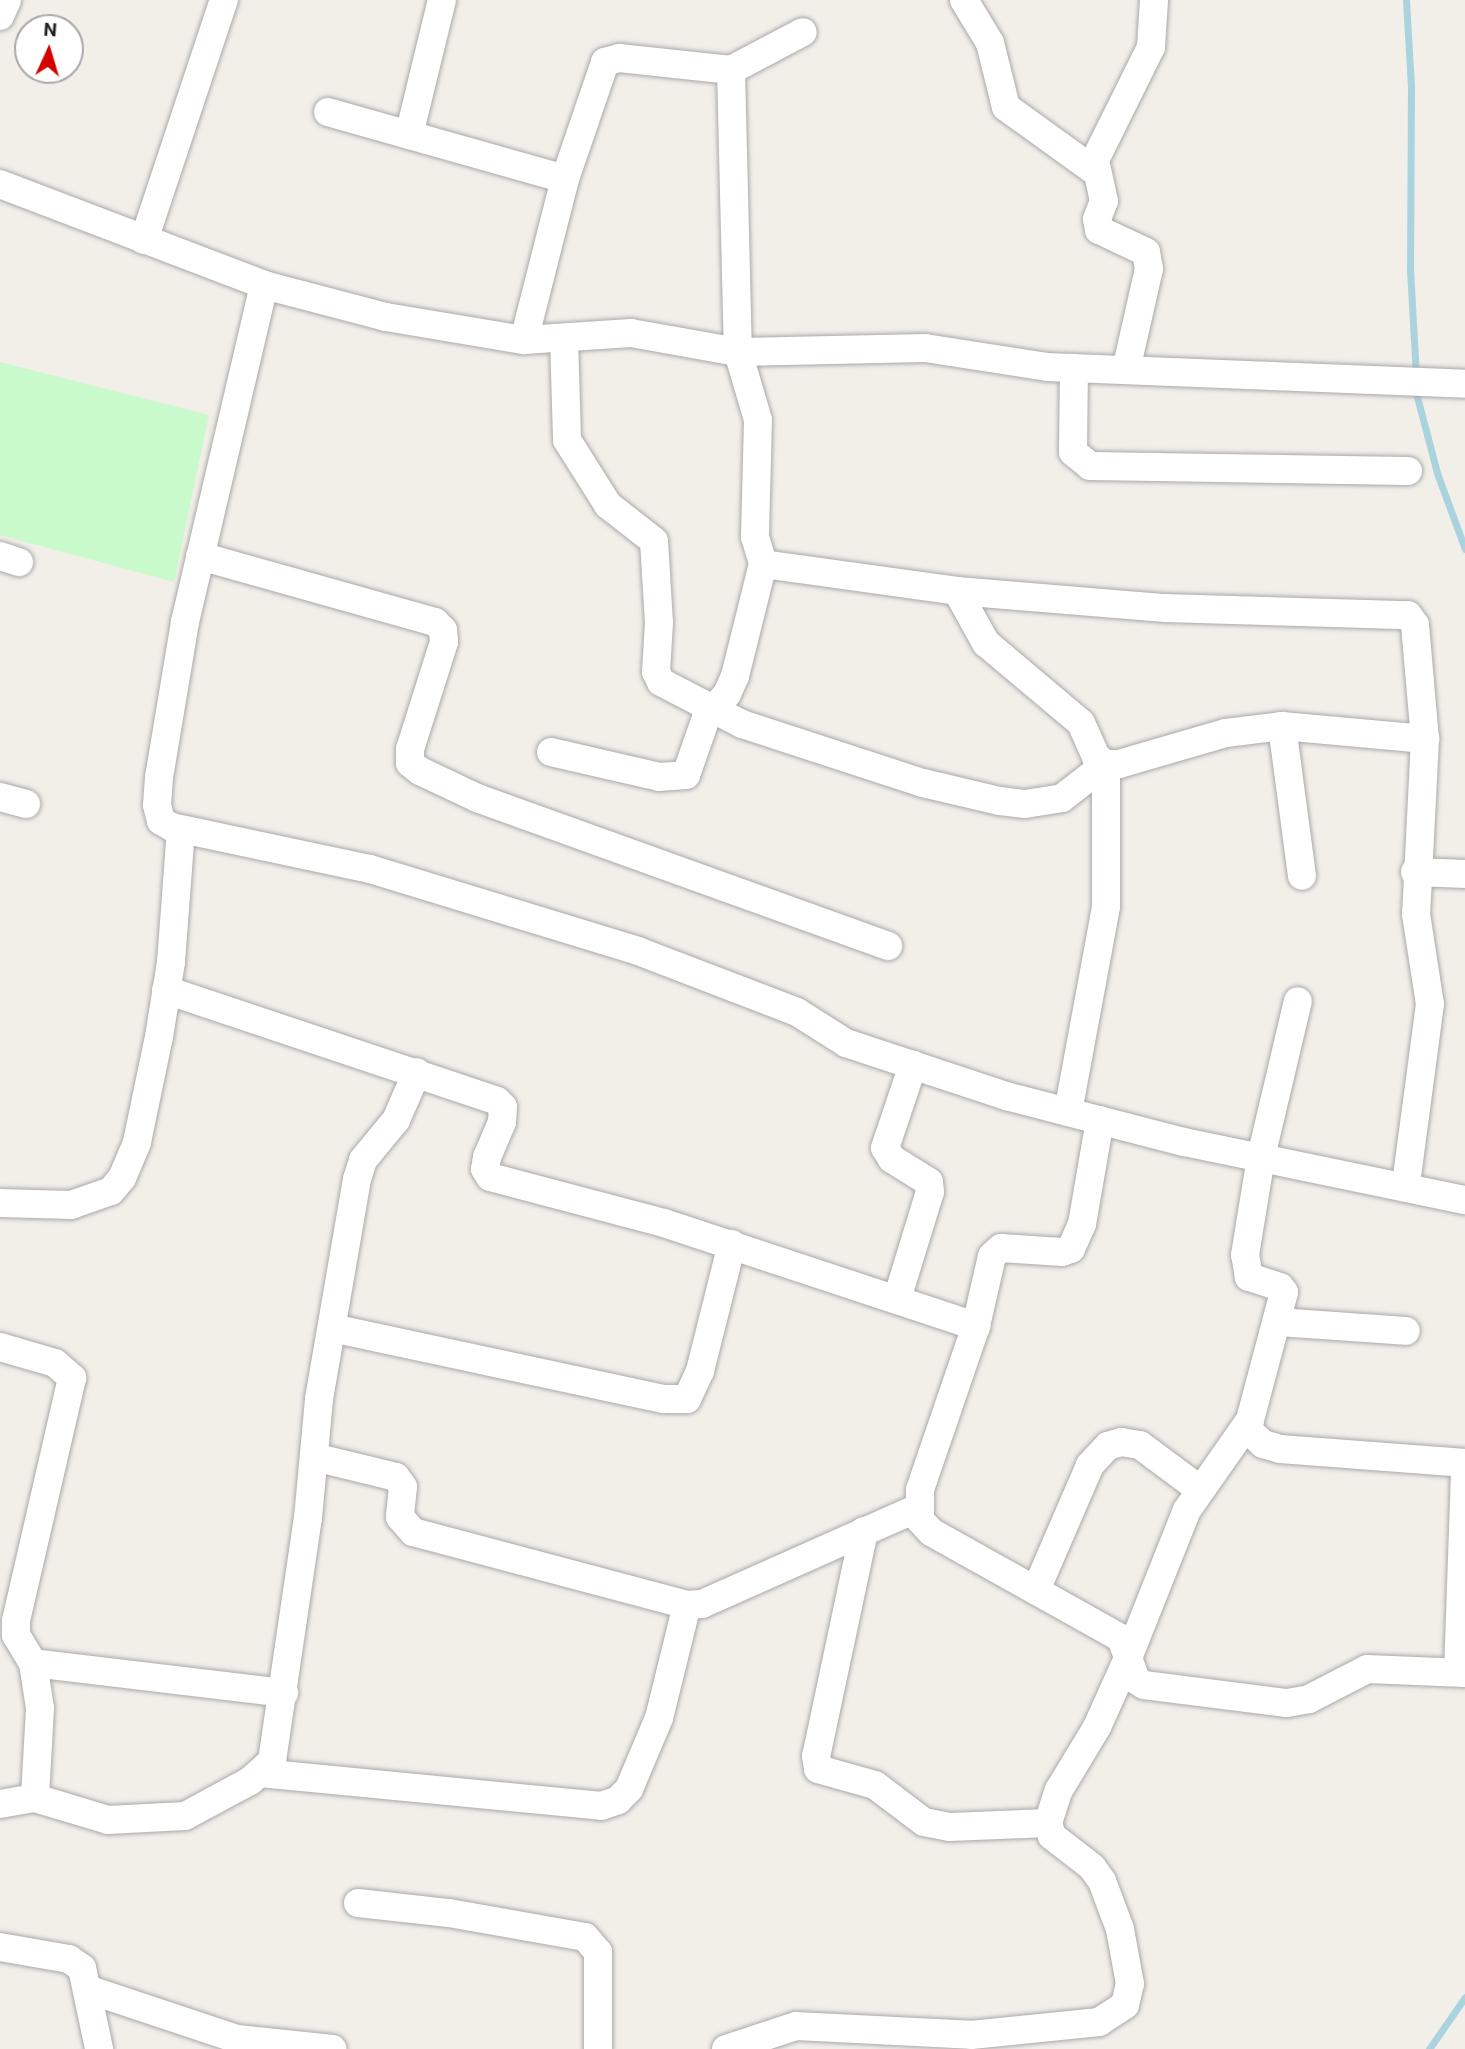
<!DOCTYPE html>
<style>
body{margin:0}
#map{position:relative;width:1465px;height:2049px;overflow:hidden;background:#f2efe9;font-family:Roboto,sans-serif}
div>[style]{position:absolute}
.park>*{inset:0;background:#c8facc}
.stream>*{height:7px;margin:-3.5px;padding:0 3.5px;transform-origin:3.5px;border-radius:3.5px;background:#aad3df}
.roads{filter:drop-shadow(0 0 2px #a9a9a9) drop-shadow(0 0 2px #a9a9a9)}
.minor>*{height:28px;margin:-14px;padding:0 14px;transform-origin:14px;border-radius:14px;background:#fff}
span{translate:-50% -50%;white-space:nowrap;text-align:center;line-height:1.15;-webkit-text-stroke:6px #fff;paint-order:stroke}
.north{position:absolute;left:14px;top:14px;width:70px;height:70px;box-sizing:border-box;background:#fff;border:2px solid #a7a7a7;border-radius:50%;rotate:4deg;font-size:19px;font-weight:700;line-height:28px;text-align:center;color:#222}
.north::after{content:'';display:block;margin:auto;width:24px;height:32px;background:#d40000;clip-path:polygon(50% 0,100% 100%,50% 72%,0 100%)}
</style>
<div id="map">
<div class="park">
<i style="clip-path:polygon(0 362px,209px 415px,174px 582px,0 535px)"></i>
</div>
<div class="stream">
<i style="left:1406px;top:0;width:86px;rotate:86.7deg"></i>
<i style="left:1411px;top:86px;width:183px;rotate:90.3deg"></i>
<i style="left:1410px;top:269px;width:108px;rotate:86.8deg"></i>
<i style="left:1415px;top:389px;width:87px;rotate:75.3deg"></i>
<i style="left:1437px;top:473px;width:81px;rotate:69.8deg"></i>
<i style="left:1429px;top:2049px;width:63px;rotate:-55.3deg"></i>
</div>
<div class="roads">
<div class="minor">
<i style="left:964px;top:0;width:50px;rotate:58.8deg"></i>
<i style="left:990px;top:43px;width:66px;rotate:76deg"></i>
<i style="left:1006px;top:107px;width:111px;rotate:35.8deg"></i>
<i style="left:0;top:16px;width:17px;rotate:-66deg"></i>
<i style="left:731px;top:70px;width:282px;rotate:88.6deg"></i>
<i style="left:738px;top:352px;width:71px;rotate:73.6deg"></i>
<i style="left:758px;top:420px;width:117px;rotate:91.5deg"></i>
<i style="left:755px;top:537px;width:28px;rotate:73deg"></i>
<i style="left:763px;top:564px;width:196px;rotate:7.9deg"></i>
<i style="left:957px;top:591px;width:209px;rotate:4.7deg"></i>
<i style="left:1165px;top:608px;width:243px;rotate:1.7deg"></i>
<i style="left:1408px;top:615px;width:12px;rotate:55deg"></i>
<i style="left:1415px;top:625px;width:114px;rotate:85deg"></i>
<i style="left:328px;top:112px;width:246px;rotate:15.8deg"></i>
<i style="left:409px;top:135px;width:139px;rotate:-76.3deg"></i>
<i style="left:0;top:184px;width:283px;rotate:20.9deg"></i>
<i style="left:264px;top:285px;width:126px;rotate:14.7deg"></i>
<i style="left:386px;top:317px;width:140px;rotate:9.5deg"></i>
<i style="left:524px;top:340px;width:107px;rotate:-3.7deg"></i>
<i style="left:631px;top:333px;width:109px;rotate:10.1deg"></i>
<i style="left:738px;top:352px;width:187px;rotate:-1.2deg"></i>
<i style="left:925px;top:348px;width:124px;rotate:8.8deg"></i>
<i style="left:1048px;top:367px;width:417px;rotate:2.3deg"></i>
<i style="left:144px;top:240px;width:253px;rotate:-71.6deg"></i>
<i style="left:264px;top:285px;width:346px;rotate:103.2deg"></i>
<i style="left:185px;top:622px;width:157px;rotate:99.5deg"></i>
<i style="left:159px;top:777px;width:28px;rotate:94deg"></i>
<i style="left:157px;top:805px;width:16px;rotate:76deg"></i>
<i style="left:161px;top:821px;width:13px;rotate:29deg"></i>
<i style="left:172px;top:827px;width:202px;rotate:12deg"></i>
<i style="left:370px;top:869px;width:280px;rotate:17deg"></i>
<i style="left:638px;top:951px;width:170px;rotate:21deg"></i>
<i style="left:797px;top:1012px;width:58px;rotate:32.3deg"></i>
<i style="left:846px;top:1043px;width:169px;rotate:18.3deg"></i>
<i style="left:1006px;top:1096px;width:184px;rotate:14.5deg"></i>
<i style="left:1184px;top:1142px;width:287px;rotate:11.7deg"></i>
<i style="left:564px;top:338px;width:102px;rotate:88.3deg"></i>
<i style="left:567px;top:440px;width:77px;rotate:57.8deg"></i>
<i style="left:608px;top:505px;width:58px;rotate:38deg"></i>
<i style="left:654px;top:541px;width:81px;rotate:86.5deg"></i>
<i style="left:659px;top:622px;width:50px;rotate:93.4deg"></i>
<i style="left:656px;top:672px;width:11px;rotate:63deg"></i>
<i style="left:661px;top:682px;width:91px;rotate:27.4deg"></i>
<i style="left:742px;top:724px;width:190px;rotate:18.1deg"></i>
<i style="left:923px;top:783px;width:79px;rotate:13.2deg"></i>
<i style="left:1000px;top:801px;width:25px;rotate:7deg"></i>
<i style="left:1025px;top:804px;width:37px;rotate:-9deg"></i>
<i style="left:1062px;top:798px;width:56px;rotate:-37.7deg"></i>
<i style="left:524px;top:340px;width:166px;rotate:-75.7deg"></i>
<i style="left:565px;top:179px;width:124px;rotate:-71.1deg"></i>
<i style="left:605px;top:62px;width:15px;rotate:-16deg"></i>
<i style="left:619px;top:58px;width:113px;rotate:6.1deg"></i>
<i style="left:731px;top:70px;width:81px;rotate:-27.8deg"></i>
<i style="left:1074px;top:368px;width:84px;rotate:90.7deg"></i>
<i style="left:1073px;top:452px;width:22px;rotate:39deg"></i>
<i style="left:1090px;top:466px;width:318px;rotate:0.9deg"></i>
<i style="left:1126px;top:370px;width:104px;rotate:-77.2deg"></i>
<i style="left:1149px;top:269px;width:17px;rotate:-100deg"></i>
<i style="left:1146px;top:252px;width:52px;rotate:-154.9deg"></i>
<i style="left:1099px;top:230px;width:11px;rotate:-100deg"></i>
<i style="left:1097px;top:219px;width:19px;rotate:-69deg"></i>
<i style="left:1104px;top:201px;width:42px;rotate:-102.4deg"></i>
<i style="left:1095px;top:160px;width:126px;rotate:-63.6deg"></i>
<i style="left:1151px;top:47px;width:47px;rotate:-86.3deg"></i>
<i style="left:0;top:556px;width:20px;rotate:18deg"></i>
<i style="left:200px;top:556px;width:244px;rotate:15.7deg"></i>
<i style="left:435px;top:622px;width:11px;rotate:45deg"></i>
<i style="left:443px;top:630px;width:12px;rotate:85deg"></i>
<i style="left:444px;top:642px;width:112px;rotate:107.6deg"></i>
<i style="left:410px;top:749px;width:14px;rotate:90deg"></i>
<i style="left:410px;top:763px;width:13px;rotate:39deg"></i>
<i style="left:420px;top:771px;width:63px;rotate:25.3deg"></i>
<i style="left:477px;top:798px;width:437px;rotate:19.8deg"></i>
<i style="left:957px;top:591px;width:60px;rotate:60.9deg"></i>
<i style="left:986px;top:643px;width:124px;rotate:40.1deg"></i>
<i style="left:1081px;top:723px;width:37px;rotate:66deg"></i>
<i style="left:1096px;top:757px;width:12px;rotate:35deg"></i>
<i style="left:1106px;top:764px;width:13px"></i>
<i style="left:1119px;top:764px;width:111px;rotate:-16.2deg"></i>
<i style="left:1226px;top:733px;width:56px;rotate:-7.1deg"></i>
<i style="left:1282px;top:726px;width:144px;rotate:5.2deg"></i>
<i style="left:1425px;top:739px;width:175px;rotate:92.9deg"></i>
<i style="left:1416px;top:914px;width:91px;rotate:81.2deg"></i>
<i style="left:1430px;top:1004px;width:183px;rotate:97.6deg"></i>
<i style="left:1282px;top:726px;width:151px;rotate:82.4deg"></i>
<i style="left:551px;top:752px;width:111px;rotate:13deg"></i>
<i style="left:659px;top:777px;width:27px;rotate:-4deg"></i>
<i style="left:686px;top:775px;width:60px;rotate:-70.7deg"></i>
<i style="left:706px;top:718px;width:32px;rotate:-49deg"></i>
<i style="left:727px;top:694px;width:20px;rotate:-66deg"></i>
<i style="left:735px;top:676px;width:115px;rotate:-76deg"></i>
<i style="left:0;top:797px;width:27px;rotate:15deg"></i>
<i style="left:1415px;top:872px;width:50px;rotate:2.3deg"></i>
<i style="left:166px;top:990px;width:349px;rotate:18.5deg"></i>
<i style="left:497px;top:1101px;width:8px;rotate:45deg"></i>
<i style="left:503px;top:1107px;width:15px;rotate:94deg"></i>
<i style="left:502px;top:1122px;width:38px;rotate:113deg"></i>
<i style="left:487px;top:1157px;width:12px;rotate:99deg"></i>
<i style="left:485px;top:1169px;width:9px;rotate:58deg"></i>
<i style="left:490px;top:1177px;width:180px;rotate:14.8deg"></i>
<i style="left:664px;top:1223px;width:329px;rotate:18.3deg"></i>
<i style="left:1068px;top:1112px;width:209px;rotate:-79.5deg"></i>
<i style="left:1106px;top:906px;width:142px;rotate:-90deg"></i>
<i style="left:1100px;top:1120px;width:106px;rotate:99.8deg"></i>
<i style="left:1082px;top:1224px;width:27px;rotate:114deg"></i>
<i style="left:1071px;top:1249px;width:9px;rotate:162deg"></i>
<i style="left:1062px;top:1252px;width:61px;rotate:-176.2deg"></i>
<i style="left:1001px;top:1248px;width:12px;rotate:138deg"></i>
<i style="left:992px;top:1256px;width:72px;rotate:102.9deg"></i>
<i style="left:976px;top:1326px;width:173px;rotate:108.9deg"></i>
<i style="left:920px;top:1490px;width:30px;rotate:90deg"></i>
<i style="left:920px;top:1520px;width:16px;rotate:47deg"></i>
<i style="left:931px;top:1532px;width:218px;rotate:29.2deg"></i>
<i style="left:1121px;top:1638px;width:45px;rotate:70.3deg"></i>
<i style="left:1136px;top:1680px;width:9px;rotate:32deg"></i>
<i style="left:1144px;top:1685px;width:144px;rotate:7.2deg"></i>
<i style="left:1287px;top:1703px;width:22px;rotate:-10deg"></i>
<i style="left:1309px;top:1699px;width:65px;rotate:-27.3deg"></i>
<i style="left:1367px;top:1669px;width:98px;rotate:2.3deg"></i>
<i style="left:0;top:1203px;width:71px;rotate:1.6deg"></i>
<i style="left:71px;top:1205px;width:42px;rotate:-19.3deg"></i>
<i style="left:111px;top:1191px;width:17px;rotate:-50deg"></i>
<i style="left:122px;top:1178px;width:39px;rotate:-67deg"></i>
<i style="left:137px;top:1142px;width:107px;rotate:-78.2deg"></i>
<i style="left:159px;top:1037px;width:76px;rotate:-80.9deg"></i>
<i style="left:171px;top:962px;width:133px;rotate:-85.7deg"></i>
<i style="left:897px;top:1299px;width:112px;rotate:-72.9deg"></i>
<i style="left:930px;top:1192px;width:10px;rotate:-96deg"></i>
<i style="left:929px;top:1182px;width:44px;rotate:-148.1deg"></i>
<i style="left:892px;top:1159px;width:13px;rotate:-122deg"></i>
<i style="left:885px;top:1148px;width:88px;rotate:-71.4deg"></i>
<i style="left:1278px;top:1322px;width:128px;rotate:4deg"></i>
<i style="left:332px;top:1328px;width:340px;rotate:12.1deg"></i>
<i style="left:664px;top:1399px;width:23px"></i>
<i style="left:687px;top:1399px;width:31px;rotate:-65deg"></i>
<i style="left:700px;top:1371px;width:131px;rotate:-75.9deg"></i>
<i style="left:0;top:1347px;width:57px;rotate:16.2deg"></i>
<i style="left:55px;top:1363px;width:23px;rotate:41deg"></i>
<i style="left:72px;top:1378px;width:249px;rotate:103deg"></i>
<i style="left:16px;top:1621px;width:14px;rotate:90deg"></i>
<i style="left:16px;top:1635px;width:33px;rotate:59deg"></i>
<i style="left:33px;top:1663px;width:46px;rotate:81.2deg"></i>
<i style="left:40px;top:1708px;width:90px;rotate:93.2deg"></i>
<i style="left:1246px;top:1428px;width:23px;rotate:43deg"></i>
<i style="left:1263px;top:1444px;width:18px;rotate:16deg"></i>
<i style="left:1280px;top:1449px;width:186px;rotate:4.3deg"></i>
<i style="left:314px;top:1457px;width:84px;rotate:13.7deg"></i>
<i style="left:396px;top:1477px;width:12px;rotate:55deg"></i>
<i style="left:403px;top:1487px;width:30px;rotate:96deg"></i>
<i style="left:400px;top:1517px;width:20px;rotate:49deg"></i>
<i style="left:413px;top:1532px;width:284px;rotate:14.9deg"></i>
<i style="left:687px;top:1605px;width:15px;rotate:-4deg"></i>
<i style="left:702px;top:1604px;width:236px;rotate:-24deg"></i>
<i style="left:864px;top:1531px;width:230px;rotate:102deg"></i>
<i style="left:816px;top:1756px;width:13px;rotate:81deg"></i>
<i style="left:818px;top:1769px;width:59px;rotate:15.7deg"></i>
<i style="left:875px;top:1785px;width:61px;rotate:37.1deg"></i>
<i style="left:924px;top:1822px;width:26px;rotate:11deg"></i>
<i style="left:950px;top:1827px;width:98px;rotate:-2.3deg"></i>
<i style="left:1036px;top:1590px;width:136px;rotate:-66.6deg"></i>
<i style="left:1090px;top:1465px;width:26px;rotate:-47deg"></i>
<i style="left:1108px;top:1446px;width:14px;rotate:-17deg"></i>
<i style="left:1121px;top:1442px;width:19px;rotate:9deg"></i>
<i style="left:1140px;top:1445px;width:72px;rotate:36.6deg"></i>
<i style="left:33px;top:1663px;width:253px;rotate:6.8deg"></i>
<i style="left:1458px;top:1672px;width:204px;rotate:-88deg"></i>
<i style="left:260px;top:1773px;width:343px;rotate:5.5deg"></i>
<i style="left:601px;top:1806px;width:18px;rotate:-19deg"></i>
<i style="left:618px;top:1800px;width:16px;rotate:-45deg"></i>
<i style="left:629px;top:1789px;width:77px;rotate:-67.1deg"></i>
<i style="left:659px;top:1718px;width:116px;rotate:-76.1deg"></i>
<i style="left:0;top:1804px;width:36px;rotate:-10deg"></i>
<i style="left:35px;top:1798px;width:76px;rotate:16.8deg"></i>
<i style="left:108px;top:1820px;width:77px;rotate:-3deg"></i>
<i style="left:185px;top:1816px;width:74px;rotate:-28.3deg"></i>
<i style="left:250px;top:1781px;width:30px;rotate:-42deg"></i>
<i style="left:272px;top:1761px;width:246px;rotate:-81.6deg"></i>
<i style="left:308px;top:1518px;width:120px;rotate:-84.7deg"></i>
<i style="left:319px;top:1399px;width:223px;rotate:-80.2deg"></i>
<i style="left:357px;top:1179px;width:20px;rotate:-72deg"></i>
<i style="left:363px;top:1160px;width:52px;rotate:-50.5deg"></i>
<i style="left:396px;top:1120px;width:52px;rotate:-66.4deg"></i>
<i style="left:358px;top:1903px;width:92px;rotate:6.3deg"></i>
<i style="left:449px;top:1913px;width:138px;rotate:10deg"></i>
<i style="left:585px;top:1937px;width:20px;rotate:49deg"></i>
<i style="left:598px;top:1952px;width:97px;rotate:90deg"></i>
<i style="left:0;top:1947px;width:70px;rotate:9.9deg"></i>
<i style="left:69px;top:1959px;width:16px;rotate:35deg"></i>
<i style="left:82px;top:1968px;width:83px;rotate:78.1deg"></i>
<i style="left:90px;top:1990px;width:155px;rotate:18.4deg"></i>
<i style="left:237px;top:2039px;width:96px;rotate:6deg"></i>
<i style="left:726px;top:2049px;width:74px;rotate:-18.2deg"></i>
<i style="left:796px;top:2026px;width:175px;rotate:2.9deg"></i>
<i style="left:971px;top:2035px;width:129px;rotate:-5.8deg"></i>
<i style="left:1099px;top:2022px;width:31px;rotate:-33deg"></i>
<i style="left:1125px;top:2005px;width:22px;rotate:-77deg"></i>
<i style="left:1130px;top:1984px;width:56px;rotate:-100.3deg"></i>
<i style="left:1120px;top:1929px;width:51px;rotate:-110.6deg"></i>
<i style="left:1102px;top:1881px;width:17px;rotate:-126deg"></i>
<i style="left:1092px;top:1867px;width:51px;rotate:-142.2deg"></i>
<i style="left:1052px;top:1836px;width:14px;rotate:-107deg"></i>
<i style="left:1048px;top:1823px;width:35px;rotate:-72deg"></i>
<i style="left:1059px;top:1790px;width:74px;rotate:-58.9deg"></i>
<i style="left:1097px;top:1727px;width:76px;rotate:-65.8deg"></i>
<i style="left:1128px;top:1658px;width:159px;rotate:-68.3deg"></i>
<i style="left:1187px;top:1510px;width:110px;rotate:-55deg"></i>
<i style="left:1250px;top:1420px;width:132px;rotate:-75.1deg"></i>
<i style="left:1284px;top:1292px;width:6px;rotate:-129deg"></i>
<i style="left:1280px;top:1287px;width:33px;rotate:-162deg"></i>
<i style="left:1249px;top:1277px;width:22px;rotate:-100deg"></i>
<i style="left:1245px;top:1255px;width:99px;rotate:-80.7deg"></i>
<i style="left:1261px;top:1157px;width:160px;rotate:-76.7deg"></i>
</div>
</div>
<div class="north">N</div>
</div>
